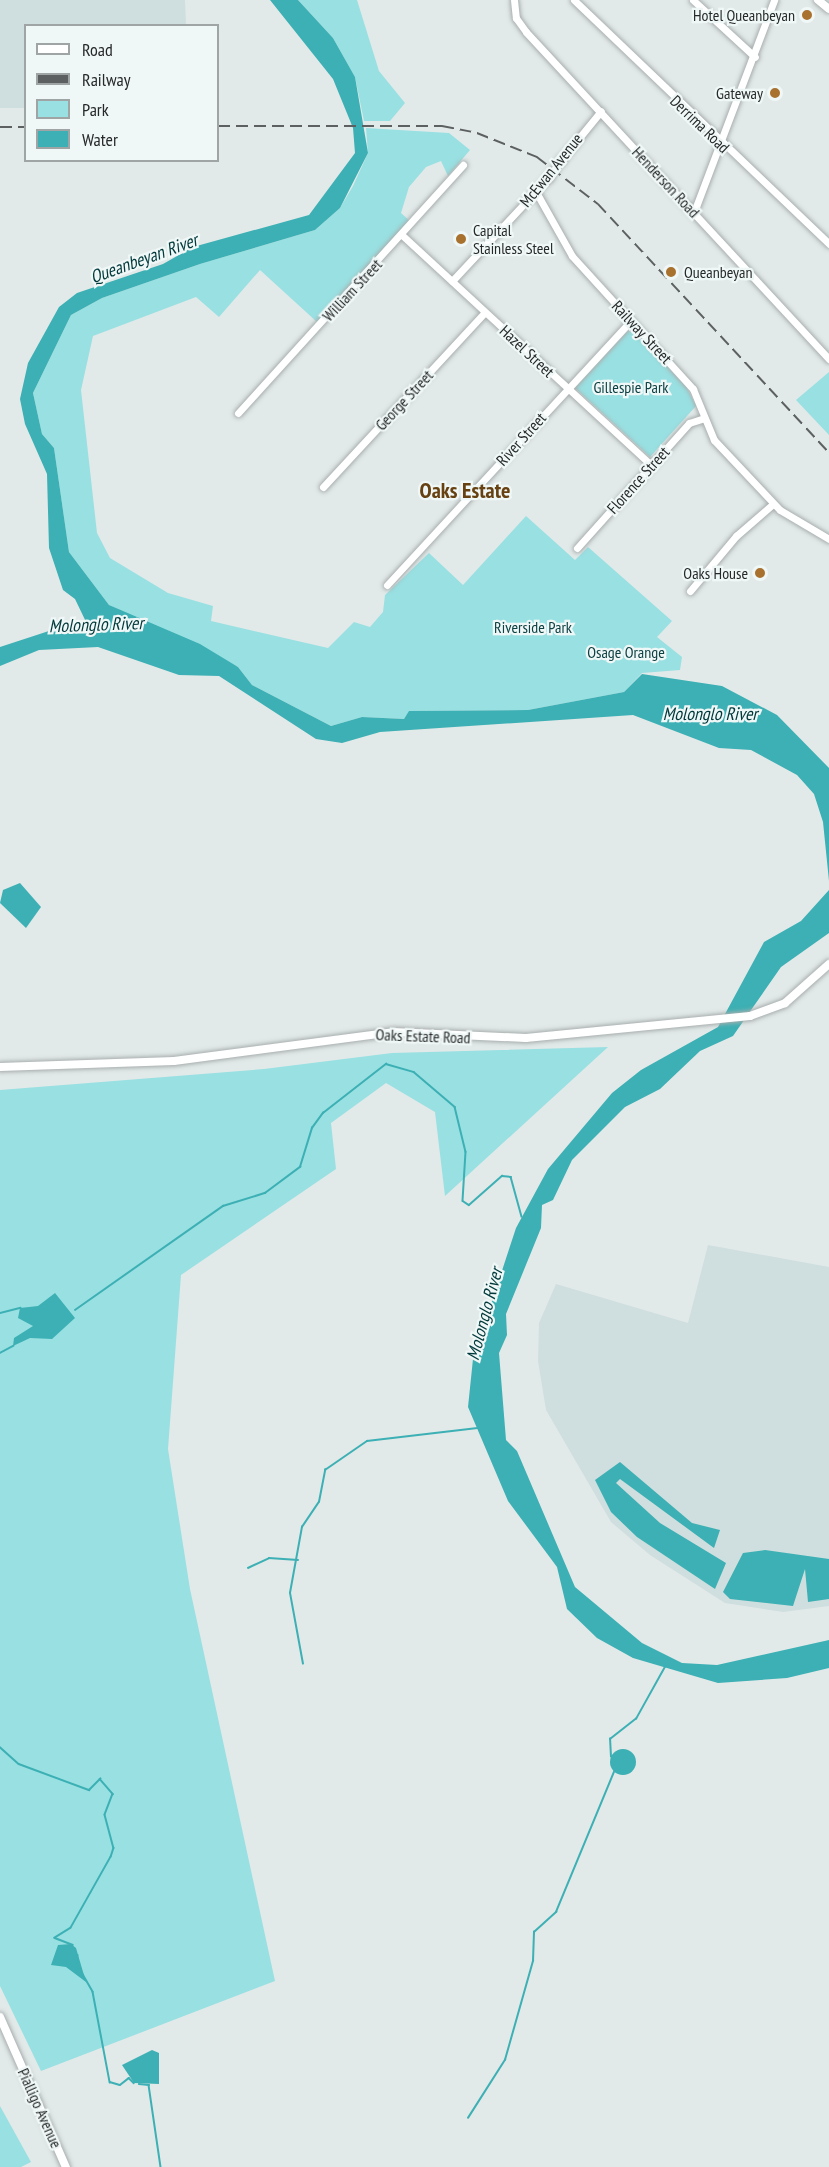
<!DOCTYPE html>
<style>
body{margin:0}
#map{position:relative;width:829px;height:2167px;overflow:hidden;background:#e2e9e9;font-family:"PT Sans Narrow",sans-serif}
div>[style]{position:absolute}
.built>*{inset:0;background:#cfdede}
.green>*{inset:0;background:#99e0e2}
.water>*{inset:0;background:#3cb0b4}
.round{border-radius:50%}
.stream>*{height:1.5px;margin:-0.75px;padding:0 0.75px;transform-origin:0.75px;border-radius:0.75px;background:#3cb0b4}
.roads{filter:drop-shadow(0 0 2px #a8aeae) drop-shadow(0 0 2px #a8aeae)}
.minor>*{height:7px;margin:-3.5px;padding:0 3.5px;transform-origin:3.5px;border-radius:3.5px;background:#fff}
.major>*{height:8px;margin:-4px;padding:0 4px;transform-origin:4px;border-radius:4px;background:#fff}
.rail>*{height:1.5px;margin-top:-0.75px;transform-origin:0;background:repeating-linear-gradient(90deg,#5c6060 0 12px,transparent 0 18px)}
.bridges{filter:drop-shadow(0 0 2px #a8aeae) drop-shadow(0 0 2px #a8aeae)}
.minor-bridge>*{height:7px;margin:-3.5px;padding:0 3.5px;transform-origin:3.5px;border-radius:3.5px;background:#fff}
.dots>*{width:16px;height:16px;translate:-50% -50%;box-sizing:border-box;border:3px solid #f0f7f7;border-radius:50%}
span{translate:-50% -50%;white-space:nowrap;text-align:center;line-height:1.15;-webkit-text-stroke:4.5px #f0f7f7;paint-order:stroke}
.poi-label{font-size:16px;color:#262929}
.right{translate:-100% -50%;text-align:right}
.left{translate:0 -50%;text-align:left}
.street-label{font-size:16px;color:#262929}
.park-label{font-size:16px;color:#0d4143}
.water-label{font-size:18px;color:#01393b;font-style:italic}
.district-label{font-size:22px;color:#674111;font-weight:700}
.legend{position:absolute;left:24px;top:24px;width:195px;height:138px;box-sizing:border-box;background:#f0f7f7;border:2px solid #9fa5a5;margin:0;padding:8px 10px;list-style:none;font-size:18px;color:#262929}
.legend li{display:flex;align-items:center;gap:12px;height:30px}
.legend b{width:30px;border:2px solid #9fa5a5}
</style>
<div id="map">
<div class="built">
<i style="clip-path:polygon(0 0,185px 0,186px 25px,26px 26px,25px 108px,0 108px)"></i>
<i style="clip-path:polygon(708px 1245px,829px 1267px,829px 1606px,783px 1612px,725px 1603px,650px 1555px,611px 1522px,546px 1410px,538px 1361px,539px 1323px,556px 1284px,688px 1323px)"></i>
</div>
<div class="green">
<i style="clip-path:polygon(298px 0,357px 0,379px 71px,405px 103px,390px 121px,364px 121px,355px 77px,333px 38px)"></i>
<i style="clip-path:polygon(366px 128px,449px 133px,470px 150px,448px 176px,441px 161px,426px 167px,409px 187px,401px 213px,411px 222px,317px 322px,260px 270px,219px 317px,196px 297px,93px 336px,81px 390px,97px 533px,110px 558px,168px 593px,213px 606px,211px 621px,328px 648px,354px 622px,370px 627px,383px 612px,385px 595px,429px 553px,463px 585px,526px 516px,575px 560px,588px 547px,672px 621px,657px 637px,682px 657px,680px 670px,642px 673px,624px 692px,528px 710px,410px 711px,404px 719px,362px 717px,331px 726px,252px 685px,238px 667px,109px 605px,69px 552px,54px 448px,42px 434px,33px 393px,71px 315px,102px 298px,200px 264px,315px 230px,340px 208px,353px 186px,368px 153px)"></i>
<i style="clip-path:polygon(628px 331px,636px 333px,687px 388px,696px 406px,650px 457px,575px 388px)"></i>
<i style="clip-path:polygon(829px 372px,829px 435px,796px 400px)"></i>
<i style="clip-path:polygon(608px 1047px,445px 1196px,435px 1112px,386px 1083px,331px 1123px,336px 1169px,181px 1275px,168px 1449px,190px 1589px,275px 1981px,41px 2071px,0 1986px,0 1090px,264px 1069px,392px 1053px)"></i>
<i style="clip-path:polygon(0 2106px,31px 2162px,21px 2167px,0 2167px)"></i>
</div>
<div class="water">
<i style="clip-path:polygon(270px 0,298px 0,333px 38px,355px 77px,368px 153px,340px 208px,315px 230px,200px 264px,102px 298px,71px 315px,33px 393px,42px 434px,54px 448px,69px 552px,109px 605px,200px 644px,238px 667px,252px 685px,331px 726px,362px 717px,404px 719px,409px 711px,528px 710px,624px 692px,642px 674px,722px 686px,777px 715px,829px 768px,829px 881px,823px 822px,814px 794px,797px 775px,751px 750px,719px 748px,633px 715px,380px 732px,342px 743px,316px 739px,219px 676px,179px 675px,98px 647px,39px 650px,0 666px,0 647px,55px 629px,88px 626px,75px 599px,63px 590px,49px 548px,47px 474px,25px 424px,20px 399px,28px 363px,59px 307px,77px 293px,163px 264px,193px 247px,309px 215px,355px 153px,353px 128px,333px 79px)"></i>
<i style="clip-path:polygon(20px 883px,41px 907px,26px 928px,0 903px,3px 890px)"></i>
<i style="clip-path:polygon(829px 890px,829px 933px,781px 967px,733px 1036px,700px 1051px,660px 1089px,625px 1107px,572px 1160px,553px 1200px,542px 1205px,541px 1228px,506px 1314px,507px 1335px,499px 1353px,506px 1440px,517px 1451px,575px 1587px,642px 1643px,682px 1663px,717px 1665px,829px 1640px,829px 1668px,787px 1678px,718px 1683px,633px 1658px,597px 1638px,567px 1609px,557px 1567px,508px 1501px,468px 1407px,473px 1359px,516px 1228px,548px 1169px,612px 1093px,641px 1070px,718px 1027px,764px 942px,801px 921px)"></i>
<i style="clip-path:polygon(55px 1293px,75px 1318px,52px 1339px,30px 1338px,13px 1346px,14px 1338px,33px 1326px,18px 1318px,20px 1308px,38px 1306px)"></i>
<i style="clip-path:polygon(620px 1462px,692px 1523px,720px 1530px,714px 1548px,620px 1479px,616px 1483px,660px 1523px,726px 1563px,715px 1589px,637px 1537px,611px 1512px,595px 1480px)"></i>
<i style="clip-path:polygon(765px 1550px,829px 1559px,829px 1599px,808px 1602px,805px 1569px,793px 1606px,730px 1599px,723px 1592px,743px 1553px)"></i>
<i class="round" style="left:610px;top:1749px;width:26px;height:26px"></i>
<i style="clip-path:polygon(71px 1944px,76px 1948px,86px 1982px,66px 1967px,51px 1965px,58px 1945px)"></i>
<i style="clip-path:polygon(152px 2050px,159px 2053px,159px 2084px,134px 2083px,122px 2065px)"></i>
</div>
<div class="stream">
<i style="left:75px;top:1310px;width:181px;rotate:-35.1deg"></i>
<i style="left:223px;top:1206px;width:44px;rotate:-17.2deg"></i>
<i style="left:265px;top:1193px;width:44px;rotate:-36.6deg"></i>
<i style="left:300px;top:1167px;width:41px;rotate:-72.9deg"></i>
<i style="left:312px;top:1128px;width:19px;rotate:-54deg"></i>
<i style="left:323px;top:1113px;width:80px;rotate:-37.9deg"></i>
<i style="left:386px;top:1064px;width:29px;rotate:16deg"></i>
<i style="left:414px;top:1072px;width:54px;rotate:40.5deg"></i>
<i style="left:455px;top:1107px;width:46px;rotate:76.3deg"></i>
<i style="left:466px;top:1152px;width:49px;rotate:93.5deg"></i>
<i style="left:463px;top:1201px;width:7px;rotate:34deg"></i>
<i style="left:469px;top:1205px;width:44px;rotate:-41.3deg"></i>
<i style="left:502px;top:1176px;width:9px;rotate:6deg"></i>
<i style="left:511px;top:1177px;width:41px;rotate:74.6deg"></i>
<i style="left:0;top:1313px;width:21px;rotate:-14deg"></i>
<i style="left:0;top:1353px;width:15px;rotate:-28deg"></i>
<i style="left:248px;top:1568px;width:23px;rotate:-25deg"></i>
<i style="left:269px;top:1558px;width:29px;rotate:4deg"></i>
<i style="left:303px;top:1664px;width:72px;rotate:-100.4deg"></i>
<i style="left:290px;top:1593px;width:67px;rotate:-79.7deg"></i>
<i style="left:302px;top:1527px;width:30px;rotate:-56deg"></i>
<i style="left:319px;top:1502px;width:33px;rotate:-79deg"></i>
<i style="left:325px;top:1470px;width:51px;rotate:-34.6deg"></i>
<i style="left:367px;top:1441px;width:111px;rotate:-6.7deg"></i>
<i style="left:0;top:1747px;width:25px;rotate:42deg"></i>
<i style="left:19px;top:1764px;width:75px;rotate:20.4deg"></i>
<i style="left:89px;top:1790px;width:16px;rotate:-45deg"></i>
<i style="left:100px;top:1779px;width:20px;rotate:49deg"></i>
<i style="left:113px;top:1794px;width:22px;rotate:111deg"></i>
<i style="left:105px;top:1815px;width:34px;rotate:75deg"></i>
<i style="left:114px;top:1848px;width:9px;rotate:108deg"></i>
<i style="left:111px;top:1857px;width:81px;rotate:119.4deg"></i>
<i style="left:71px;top:1928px;width:19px;rotate:148deg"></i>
<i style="left:55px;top:1938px;width:19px;rotate:21deg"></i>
<i style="left:611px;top:1757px;width:18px;rotate:-93deg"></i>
<i style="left:610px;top:1739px;width:33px;rotate:-38deg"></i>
<i style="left:636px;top:1719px;width:60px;rotate:-60.9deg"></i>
<i style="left:78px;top:1955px;width:9px;rotate:96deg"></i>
<i style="left:77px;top:1964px;width:32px;rotate:60deg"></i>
<i style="left:93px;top:1992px;width:92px;rotate:79.3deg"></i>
<i style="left:110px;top:2082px;width:10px;rotate:17deg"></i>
<i style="left:120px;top:2085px;width:11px;rotate:-38deg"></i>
<i style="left:129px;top:2078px;width:7px;rotate:45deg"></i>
<i style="left:139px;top:2084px;width:10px;rotate:6deg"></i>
<i style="left:149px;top:2085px;width:83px;rotate:81.7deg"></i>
<i style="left:468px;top:2118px;width:69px;rotate:-57.5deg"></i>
<i style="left:505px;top:2060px;width:103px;rotate:-74.2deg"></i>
<i style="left:533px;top:1961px;width:29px;rotate:-88deg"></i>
<i style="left:534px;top:1932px;width:30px;rotate:-42deg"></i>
<i style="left:556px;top:1912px;width:152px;rotate:-67.5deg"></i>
</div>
<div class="roads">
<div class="minor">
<i style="left:514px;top:0;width:18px;rotate:84deg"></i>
<i style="left:516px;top:18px;width:17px;rotate:54deg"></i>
<i style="left:526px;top:32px;width:446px;rotate:47.2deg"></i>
<i style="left:574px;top:0;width:353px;rotate:43.7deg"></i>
<i style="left:693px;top:0;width:84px;rotate:42.6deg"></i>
<i style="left:561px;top:160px;width:63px;rotate:-50.8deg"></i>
<i style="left:536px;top:192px;width:73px;rotate:60.6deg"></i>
<i style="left:572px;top:256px;width:180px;rotate:47.7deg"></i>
<i style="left:693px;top:389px;width:55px;rotate:67.6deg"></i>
<i style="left:714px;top:440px;width:96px;rotate:46.7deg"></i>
<i style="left:780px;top:510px;width:57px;rotate:30.6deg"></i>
<i style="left:694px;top:212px;width:227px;rotate:-69.3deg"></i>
<i style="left:403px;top:236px;width:338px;rotate:42.7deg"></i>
<i style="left:452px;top:281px;width:142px;rotate:-47deg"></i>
<i style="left:238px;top:413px;width:335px;rotate:-47.8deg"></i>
<i style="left:323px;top:487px;width:238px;rotate:-47.2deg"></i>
<i style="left:577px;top:548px;width:168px;rotate:-48.1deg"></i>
<i style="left:689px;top:423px;width:16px;rotate:-18deg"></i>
<i style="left:387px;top:585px;width:359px;rotate:-47.3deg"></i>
<i style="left:690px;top:591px;width:72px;rotate:-50.1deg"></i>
<i style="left:736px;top:536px;width:49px;rotate:-40.9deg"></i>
</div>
<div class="major">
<i style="left:818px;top:0;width:14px;rotate:39deg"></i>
<i style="left:0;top:1067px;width:174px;rotate:-2deg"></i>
<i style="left:174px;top:1061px;width:221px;rotate:-7.5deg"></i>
<i style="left:393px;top:1032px;width:133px;rotate:2.6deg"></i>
<i style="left:526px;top:1038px;width:225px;rotate:-5.6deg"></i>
<i style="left:750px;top:1016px;width:37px;rotate:-20deg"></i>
<i style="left:785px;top:1003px;width:59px;rotate:-41.6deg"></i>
<i style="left:0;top:2017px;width:164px;rotate:66.3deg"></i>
</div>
</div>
<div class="rail">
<i style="left:218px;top:126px;width:224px"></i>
<i style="left:442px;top:126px;width:36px;rotate:11deg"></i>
<i style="left:477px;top:133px;width:65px;rotate:21.8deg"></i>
<i style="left:537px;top:157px;width:77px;rotate:37.6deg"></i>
<i style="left:598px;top:204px;width:340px;rotate:47.1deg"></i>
<i style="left:0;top:127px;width:26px"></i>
</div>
<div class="bridges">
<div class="minor-bridge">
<i style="left:549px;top:177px;width:21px;rotate:-55deg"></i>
</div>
</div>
<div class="dots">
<i style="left:807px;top:15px;background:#a9712e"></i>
<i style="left:775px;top:93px;background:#a9712e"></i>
<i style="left:461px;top:239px;background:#a9712e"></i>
<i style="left:671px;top:272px;background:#a9712e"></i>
<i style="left:760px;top:573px;background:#a9712e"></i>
</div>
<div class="poi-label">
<span class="right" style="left:795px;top:15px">Hotel Queanbeyan</span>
<span class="right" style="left:763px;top:93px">Gateway</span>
<span class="left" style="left:473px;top:239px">Capital<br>Stainless Steel</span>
<span class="left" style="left:684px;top:272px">Queanbeyan</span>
<span class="right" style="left:748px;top:573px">Oaks House</span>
</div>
<div class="street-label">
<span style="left:700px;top:124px;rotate:44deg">Derrima Road</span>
<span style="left:551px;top:170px;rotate:-51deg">McEwan Avenue</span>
<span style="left:666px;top:182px;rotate:47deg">Henderson Road</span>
<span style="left:352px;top:290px;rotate:-47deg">William Street</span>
<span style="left:642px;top:332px;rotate:47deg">Railway Street</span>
<span style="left:527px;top:351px;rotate:43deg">Hazel Street</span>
<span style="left:404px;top:400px;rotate:-47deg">George Street</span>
<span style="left:521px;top:439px;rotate:-48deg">River Street</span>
<span style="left:638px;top:480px;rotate:-48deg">Florence Street</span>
<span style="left:423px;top:1036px;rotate:2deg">Oaks Estate Road</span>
<span style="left:40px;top:2108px;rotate:66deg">Pialligo Avenue</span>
</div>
<div class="park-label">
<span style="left:631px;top:387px">Gillespie Park</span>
<span style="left:533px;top:627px">Riverside Park</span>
<span style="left:626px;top:652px">Osage Orange</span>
</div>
<div class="water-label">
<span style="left:144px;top:259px;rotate:-20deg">Queanbeyan River</span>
<span style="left:96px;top:625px;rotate:-2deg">Molonglo River</span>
<span style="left:710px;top:714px">Molonglo River</span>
<span style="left:485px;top:1314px;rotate:-75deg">Molonglo River</span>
</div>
<div class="district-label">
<span style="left:465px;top:491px">Oaks Estate</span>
</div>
<ul class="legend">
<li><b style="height:8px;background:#fff"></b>Road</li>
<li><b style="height:8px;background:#5c6060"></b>Railway</li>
<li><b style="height:16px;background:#99e0e2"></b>Park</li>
<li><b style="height:16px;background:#3cb0b4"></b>Water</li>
</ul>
</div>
